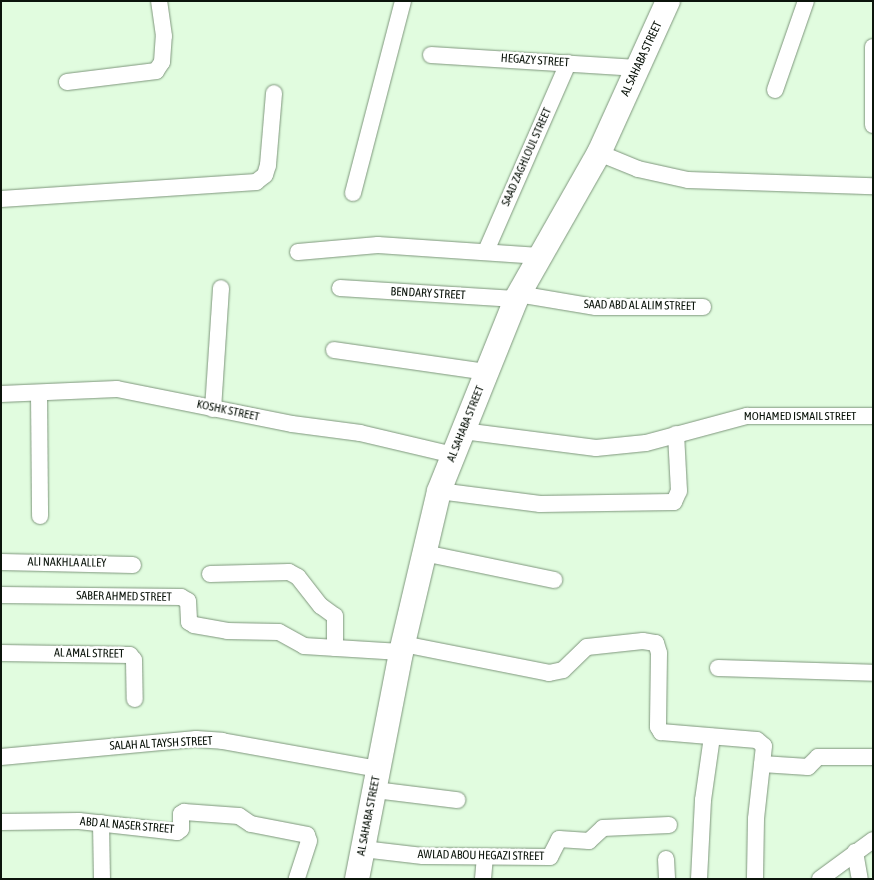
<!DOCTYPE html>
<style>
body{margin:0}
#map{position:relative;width:874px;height:880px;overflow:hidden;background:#e1fcdf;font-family:"Asap Condensed",sans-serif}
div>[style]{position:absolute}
.roads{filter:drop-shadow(0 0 1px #7e967c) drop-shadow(0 0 1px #7e967c)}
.street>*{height:16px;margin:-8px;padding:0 8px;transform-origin:8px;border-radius:8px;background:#fff}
.secondary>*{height:24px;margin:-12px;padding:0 12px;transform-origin:12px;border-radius:12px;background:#fff}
span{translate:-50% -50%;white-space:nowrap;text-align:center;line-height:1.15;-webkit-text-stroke:5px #fff;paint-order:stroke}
.street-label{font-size:12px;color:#0b140b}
.frame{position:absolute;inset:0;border:2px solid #0b140b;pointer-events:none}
</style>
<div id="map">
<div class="roads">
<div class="street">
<i style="left:873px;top:47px;width:78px;rotate:90deg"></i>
<i style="left:431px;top:55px;width:207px;rotate:3.6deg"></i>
<i style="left:67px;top:82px;width:90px;rotate:-7deg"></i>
<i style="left:156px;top:71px;width:11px;rotate:-56deg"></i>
<i style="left:162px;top:62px;width:26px;rotate:-86deg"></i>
<i style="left:164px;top:36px;width:35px;rotate:-98deg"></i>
<i style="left:775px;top:90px;width:94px;rotate:-70.8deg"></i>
<i style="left:599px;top:153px;width:42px;rotate:22.3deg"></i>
<i style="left:638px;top:169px;width:51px;rotate:12.4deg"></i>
<i style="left:688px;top:180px;width:185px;rotate:1.9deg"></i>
<i style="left:353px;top:193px;width:198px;rotate:-75.4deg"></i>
<i style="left:1px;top:199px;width:256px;rotate:-3.8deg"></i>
<i style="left:256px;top:182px;width:11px;rotate:-38deg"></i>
<i style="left:265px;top:175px;width:10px;rotate:-73deg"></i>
<i style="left:268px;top:165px;width:72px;rotate:-85.2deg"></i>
<i style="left:486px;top:251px;width:205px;rotate:-66.4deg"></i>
<i style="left:298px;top:252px;width:80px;rotate:-5deg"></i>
<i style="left:378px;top:245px;width:162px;rotate:3.9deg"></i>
<i style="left:340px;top:288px;width:176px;rotate:3.6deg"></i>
<i style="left:518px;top:294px;width:79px;rotate:9.5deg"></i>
<i style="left:596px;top:307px;width:107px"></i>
<i style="left:334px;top:350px;width:154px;rotate:8.2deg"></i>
<i style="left:39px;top:393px;width:123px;rotate:89.5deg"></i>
<i style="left:1px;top:394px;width:116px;rotate:-2.5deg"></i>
<i style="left:117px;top:389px;width:178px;rotate:11.3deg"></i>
<i style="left:292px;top:424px;width:69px;rotate:7.5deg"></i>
<i style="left:360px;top:433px;width:96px;rotate:13.3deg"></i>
<i style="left:213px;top:409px;width:121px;rotate:-86.2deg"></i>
<i style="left:463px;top:431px;width:134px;rotate:7.3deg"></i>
<i style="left:596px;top:448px;width:50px;rotate:-5.7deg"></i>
<i style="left:646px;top:443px;width:105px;rotate:-15deg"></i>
<i style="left:747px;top:416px;width:126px"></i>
<i style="left:439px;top:491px;width:102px;rotate:7.3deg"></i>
<i style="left:540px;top:504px;width:134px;rotate:-0.9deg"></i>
<i style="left:674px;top:502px;width:12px;rotate:-66deg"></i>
<i style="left:679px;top:491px;width:57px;rotate:-93deg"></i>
<i style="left:424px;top:553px;width:133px;rotate:11.7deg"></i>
<i style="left:1px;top:562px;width:132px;rotate:1.3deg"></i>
<i style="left:210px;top:574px;width:79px;rotate:-1.5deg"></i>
<i style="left:289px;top:572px;width:10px;rotate:29deg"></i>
<i style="left:298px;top:577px;width:37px;rotate:52deg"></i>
<i style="left:321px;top:606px;width:17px;rotate:36deg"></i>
<i style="left:335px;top:616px;width:32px;rotate:90deg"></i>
<i style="left:1px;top:595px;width:180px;rotate:0.6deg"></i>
<i style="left:181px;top:597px;width:8px;rotate:30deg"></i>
<i style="left:188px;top:601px;width:21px;rotate:87deg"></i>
<i style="left:189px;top:622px;width:6px;rotate:31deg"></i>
<i style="left:194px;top:625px;width:34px;rotate:10deg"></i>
<i style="left:227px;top:631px;width:52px;rotate:1.1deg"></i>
<i style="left:279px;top:632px;width:29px;rotate:29deg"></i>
<i style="left:304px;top:646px;width:97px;rotate:3.5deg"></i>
<i style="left:403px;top:644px;width:149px;rotate:11.2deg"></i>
<i style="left:549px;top:673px;width:14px;rotate:-12deg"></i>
<i style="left:563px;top:670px;width:33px;rotate:-44deg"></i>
<i style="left:587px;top:647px;width:56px;rotate:-6.1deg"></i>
<i style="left:643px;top:641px;width:13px;rotate:9deg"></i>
<i style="left:656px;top:643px;width:10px;rotate:73deg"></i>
<i style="left:659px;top:653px;width:74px;rotate:90.8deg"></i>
<i style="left:658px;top:727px;width:6px;rotate:59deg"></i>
<i style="left:661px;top:732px;width:96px;rotate:4.8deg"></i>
<i style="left:757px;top:740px;width:9px;rotate:41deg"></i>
<i style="left:764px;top:746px;width:73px;rotate:96.3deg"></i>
<i style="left:756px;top:819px;width:60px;rotate:91deg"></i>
<i style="left:1px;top:653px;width:129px;rotate:0.9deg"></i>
<i style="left:130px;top:655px;width:6px;rotate:51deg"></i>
<i style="left:134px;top:660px;width:39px;rotate:89deg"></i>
<i style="left:718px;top:668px;width:155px;rotate:1.8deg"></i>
<i style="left:1px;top:757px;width:196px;rotate:-5.3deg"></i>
<i style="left:196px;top:739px;width:26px;rotate:4deg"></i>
<i style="left:222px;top:741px;width:158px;rotate:10.2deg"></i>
<i style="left:762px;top:764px;width:46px;rotate:3.7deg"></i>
<i style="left:808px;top:767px;width:14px;rotate:-45deg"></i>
<i style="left:818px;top:757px;width:55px"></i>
<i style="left:375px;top:790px;width:83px;rotate:7deg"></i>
<i style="left:1px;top:822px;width:78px;rotate:-0.7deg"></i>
<i style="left:79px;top:821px;width:99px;rotate:6.4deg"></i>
<i style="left:177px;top:832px;width:5px;rotate:-37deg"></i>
<i style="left:181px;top:829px;width:15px;rotate:-90deg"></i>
<i style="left:181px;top:814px;width:4px;rotate:-34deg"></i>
<i style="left:184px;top:812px;width:55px;rotate:4.2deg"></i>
<i style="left:239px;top:816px;width:14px;rotate:34deg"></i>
<i style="left:251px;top:824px;width:57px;rotate:11.1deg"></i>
<i style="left:307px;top:835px;width:6px;rotate:72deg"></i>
<i style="left:309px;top:841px;width:40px;rotate:108deg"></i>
<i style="left:101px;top:823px;width:56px;rotate:89deg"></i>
<i style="left:363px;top:849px;width:60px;rotate:6.7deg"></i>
<i style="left:423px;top:856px;width:127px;rotate:0.5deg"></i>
<i style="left:550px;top:857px;width:20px;rotate:-63deg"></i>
<i style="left:559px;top:839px;width:30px;rotate:4deg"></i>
<i style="left:589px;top:841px;width:19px;rotate:-43deg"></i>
<i style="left:603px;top:828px;width:66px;rotate:-2.6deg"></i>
<i style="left:855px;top:852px;width:27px;rotate:80deg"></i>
<i style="left:666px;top:859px;width:20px;rotate:87deg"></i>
<i style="left:483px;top:879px;width:21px;rotate:-85deg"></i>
<i style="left:699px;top:879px;width:79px;rotate:-87.1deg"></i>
<i style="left:703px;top:800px;width:64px;rotate:-81.9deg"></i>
<i style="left:820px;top:879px;width:66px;rotate:-36.3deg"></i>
</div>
<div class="secondary">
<i style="left:357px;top:879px;width:231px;rotate:-79deg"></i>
<i style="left:401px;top:652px;width:165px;rotate:-76.7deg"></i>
<i style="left:439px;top:491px;width:207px;rotate:-68.1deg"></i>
<i style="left:516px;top:299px;width:168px;rotate:-60.4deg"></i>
<i style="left:599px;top:153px;width:167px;rotate:-65.6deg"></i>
</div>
</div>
<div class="street-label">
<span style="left:642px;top:59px;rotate:-65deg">AL SAHABA STREET</span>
<span style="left:535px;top:61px;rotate:4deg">HEGAZY STREET</span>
<span style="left:527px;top:157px;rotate:-66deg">SAAD ZAGHLOUL STREET</span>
<span style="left:428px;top:294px;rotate:3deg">BENDARY STREET</span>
<span style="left:640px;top:306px;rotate:1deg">SAAD ABD AL ALIM STREET</span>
<span style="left:228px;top:411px;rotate:12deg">KOSHK STREET</span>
<span style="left:800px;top:417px">MOHAMED ISMAIL STREET</span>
<span style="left:466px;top:424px;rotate:-68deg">AL SAHABA STREET</span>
<span style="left:67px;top:563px;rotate:1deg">ALI NAKHLA ALLEY</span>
<span style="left:124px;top:597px;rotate:1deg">SABER AHMED STREET</span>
<span style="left:89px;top:654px;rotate:1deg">AL AMAL STREET</span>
<span style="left:161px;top:744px;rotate:-3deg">SALAH AL TAYSH STREET</span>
<span style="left:369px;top:816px;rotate:-79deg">AL SAHABA STREET</span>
<span style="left:127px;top:826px;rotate:5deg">ABD AL NASER STREET</span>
<span style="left:481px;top:856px;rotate:1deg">AWLAD ABOU HEGAZI STREET</span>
</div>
<div class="frame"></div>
</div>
